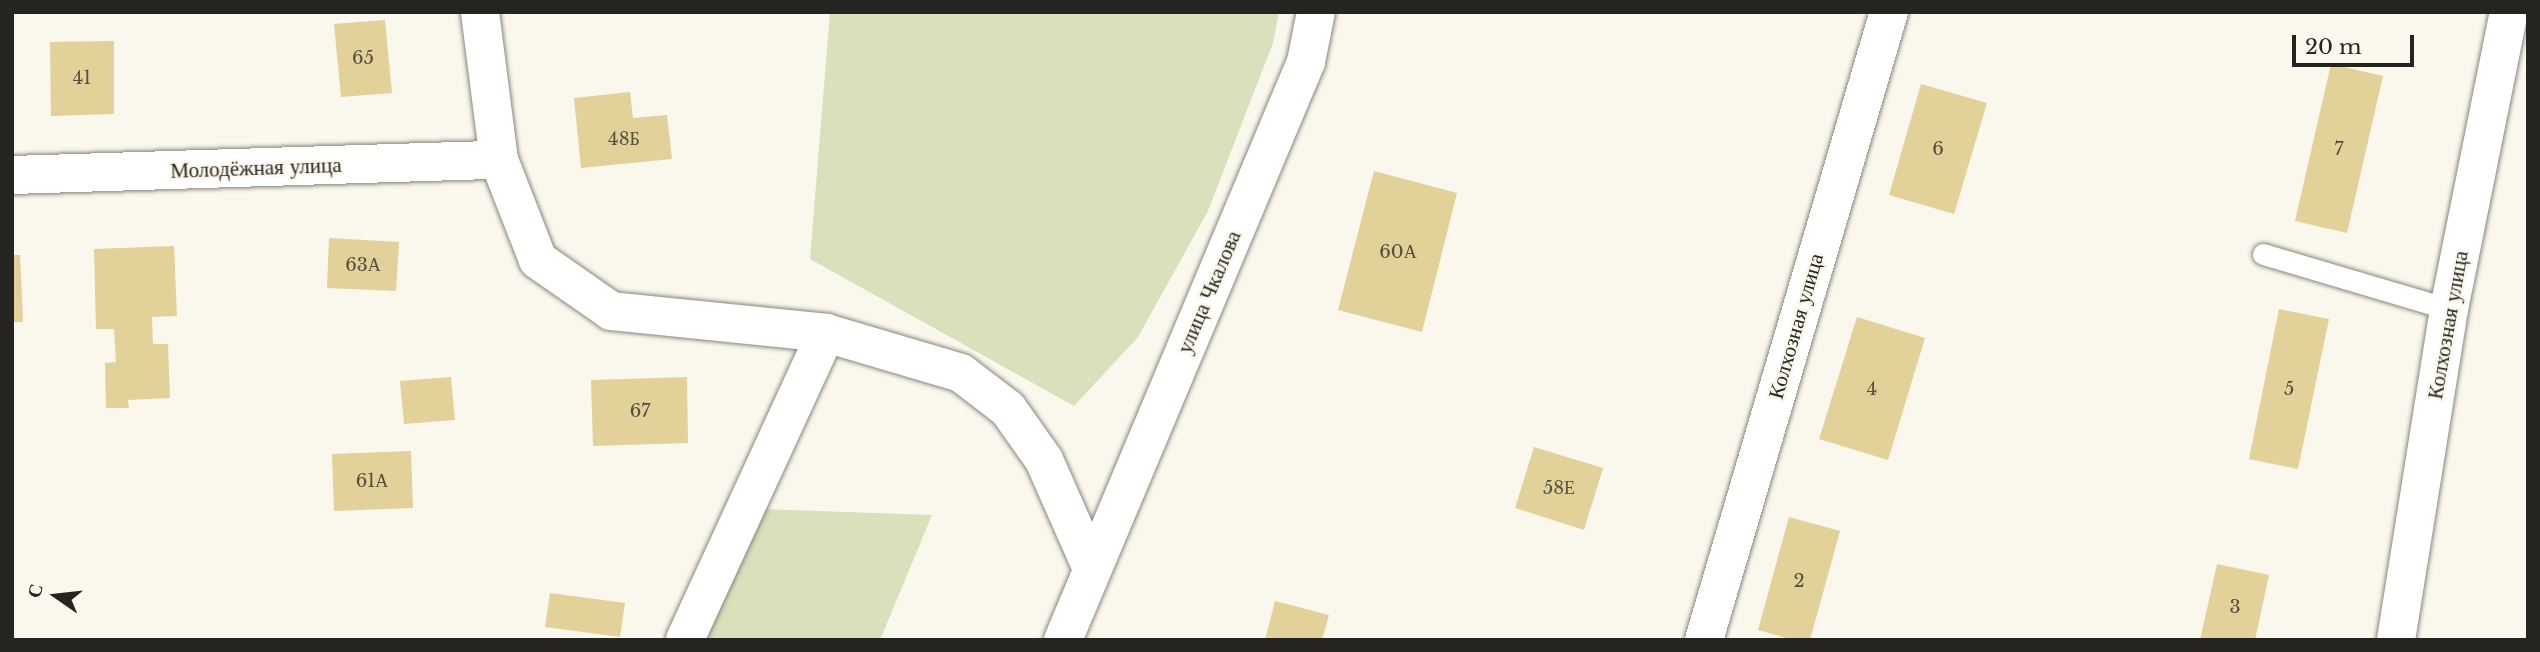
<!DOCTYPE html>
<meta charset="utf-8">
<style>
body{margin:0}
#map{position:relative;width:2540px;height:652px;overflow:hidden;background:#faf7ed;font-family:"Libre Baskerville",serif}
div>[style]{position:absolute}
.green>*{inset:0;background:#d9e0bc}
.building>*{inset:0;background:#e2d198}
.roads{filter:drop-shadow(0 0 2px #89867d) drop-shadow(0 0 2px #89867d)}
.service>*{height:21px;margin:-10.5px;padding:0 10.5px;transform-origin:10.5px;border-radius:10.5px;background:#fff}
.minor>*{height:38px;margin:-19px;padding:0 19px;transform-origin:19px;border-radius:19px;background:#fff}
span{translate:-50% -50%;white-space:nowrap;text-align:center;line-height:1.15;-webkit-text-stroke:5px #faf7ed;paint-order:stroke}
.number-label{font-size:18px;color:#544f3e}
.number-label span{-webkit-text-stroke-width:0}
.street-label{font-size:21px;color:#252420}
.frame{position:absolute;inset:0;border:14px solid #252420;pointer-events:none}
.north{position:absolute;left:21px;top:561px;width:70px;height:70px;-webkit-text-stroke:5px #faf7ed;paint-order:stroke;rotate:284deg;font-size:19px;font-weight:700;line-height:28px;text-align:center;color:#252420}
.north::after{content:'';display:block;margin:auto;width:24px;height:32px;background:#252420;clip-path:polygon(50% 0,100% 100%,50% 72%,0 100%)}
.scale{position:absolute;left:2292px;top:35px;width:122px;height:32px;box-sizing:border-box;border:4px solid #252420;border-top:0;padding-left:9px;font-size:21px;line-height:24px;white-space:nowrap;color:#252420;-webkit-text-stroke:5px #faf7ed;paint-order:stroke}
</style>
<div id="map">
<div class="green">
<i style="clip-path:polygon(830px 12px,1279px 12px,1273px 43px,1208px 211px,1138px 337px,1074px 406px,810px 259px)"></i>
<i style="clip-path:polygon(761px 509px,932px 515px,880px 640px,675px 640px)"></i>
</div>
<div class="building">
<i style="clip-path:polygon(385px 20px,392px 93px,341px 97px,334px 24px)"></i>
<i style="clip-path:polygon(114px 41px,114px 114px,51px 116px,50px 42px)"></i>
<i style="clip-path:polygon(2331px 64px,2383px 76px,2347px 233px,2295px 221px)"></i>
<i style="clip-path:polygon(1921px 84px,1987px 103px,1954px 214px,1889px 195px)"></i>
<i style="clip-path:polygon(630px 92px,633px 118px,667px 115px,672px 159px,581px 168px,574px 98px)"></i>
<i style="clip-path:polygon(1374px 171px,1457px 193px,1422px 332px,1338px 310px)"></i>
<i style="clip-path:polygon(329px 238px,399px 242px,396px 291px,327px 288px)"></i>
<i style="clip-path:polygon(174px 246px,177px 316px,152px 317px,153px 344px,168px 344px,170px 398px,128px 400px,129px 408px,106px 408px,105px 363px,116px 362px,114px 329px,96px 329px,94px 249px)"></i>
<i style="clip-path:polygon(12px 255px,20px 255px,23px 322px,12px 322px)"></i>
<i style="clip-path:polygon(2279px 309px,2329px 319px,2298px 469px,2249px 459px)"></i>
<i style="clip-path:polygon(1857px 317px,1925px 338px,1888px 460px,1819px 439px)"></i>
<i style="clip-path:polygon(451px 377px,455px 420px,404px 424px,400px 381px)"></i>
<i style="clip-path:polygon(687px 377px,688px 443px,593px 446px,591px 380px)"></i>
<i style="clip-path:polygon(1534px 447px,1603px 468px,1584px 530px,1515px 508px)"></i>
<i style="clip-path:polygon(411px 451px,413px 508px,334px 511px,332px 454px)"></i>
<i style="clip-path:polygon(1789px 517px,1840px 531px,1810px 640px,1793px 640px,1758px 630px)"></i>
<i style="clip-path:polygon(2217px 564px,2269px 575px,2255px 640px,2200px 640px)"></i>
<i style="clip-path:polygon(550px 593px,625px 603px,620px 637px,545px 627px)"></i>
<i style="clip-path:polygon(1275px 601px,1329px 615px,1322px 640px,1265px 640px)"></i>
</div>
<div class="roads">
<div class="service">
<i style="left:2263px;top:254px;width:194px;rotate:16.5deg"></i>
</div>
<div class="minor">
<i style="left:480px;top:12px;width:149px;rotate:82.7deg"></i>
<i style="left:499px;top:160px;width:107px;rotate:68.7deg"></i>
<i style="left:538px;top:260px;width:89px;rotate:34.9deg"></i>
<i style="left:611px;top:311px;width:216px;rotate:5.8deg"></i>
<i style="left:826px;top:333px;width:338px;rotate:114.7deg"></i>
<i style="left:12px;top:175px;width:487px;rotate:-1.8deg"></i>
<i style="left:826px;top:333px;width:141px;rotate:16.5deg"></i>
<i style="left:961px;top:373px;width:59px;rotate:37.5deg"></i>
<i style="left:1008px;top:409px;width:62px;rotate:54.8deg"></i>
<i style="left:1044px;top:460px;width:119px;rotate:66.2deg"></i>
<i style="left:1063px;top:640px;width:627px;rotate:-67.2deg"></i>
<i style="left:1306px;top:62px;width:51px;rotate:-78.7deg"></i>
<i style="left:1704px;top:640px;width:655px;rotate:-73.59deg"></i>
<i style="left:2396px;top:640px;width:335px;rotate:-80.9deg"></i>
<i style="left:2449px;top:309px;width:303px;rotate:-78.6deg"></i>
</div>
</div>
<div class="number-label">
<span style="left:363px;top:58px">65</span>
<span style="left:82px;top:78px">41</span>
<span style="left:624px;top:139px">48Б</span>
<span style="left:1938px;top:149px">6</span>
<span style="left:2339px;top:149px">7</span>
<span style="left:1398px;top:252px">60А</span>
<span style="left:363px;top:265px">63А</span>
<span style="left:1872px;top:389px">4</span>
<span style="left:2289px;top:389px">5</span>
<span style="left:640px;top:411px">67</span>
<span style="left:372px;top:481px">61А</span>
<span style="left:1559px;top:488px">58Е</span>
<span style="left:1799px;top:581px">2</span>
<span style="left:2235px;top:607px">3</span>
</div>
<div class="street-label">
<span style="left:256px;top:168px;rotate:-2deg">Молодёжная улица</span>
<span style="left:1209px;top:292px;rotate:-67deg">улица Чкалова</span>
<span style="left:2448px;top:325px;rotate:-80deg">Колхозная улица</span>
<span style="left:1796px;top:326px;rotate:-74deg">Колхозная улица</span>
</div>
<div class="frame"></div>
<div class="north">С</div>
<div class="scale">20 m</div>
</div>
